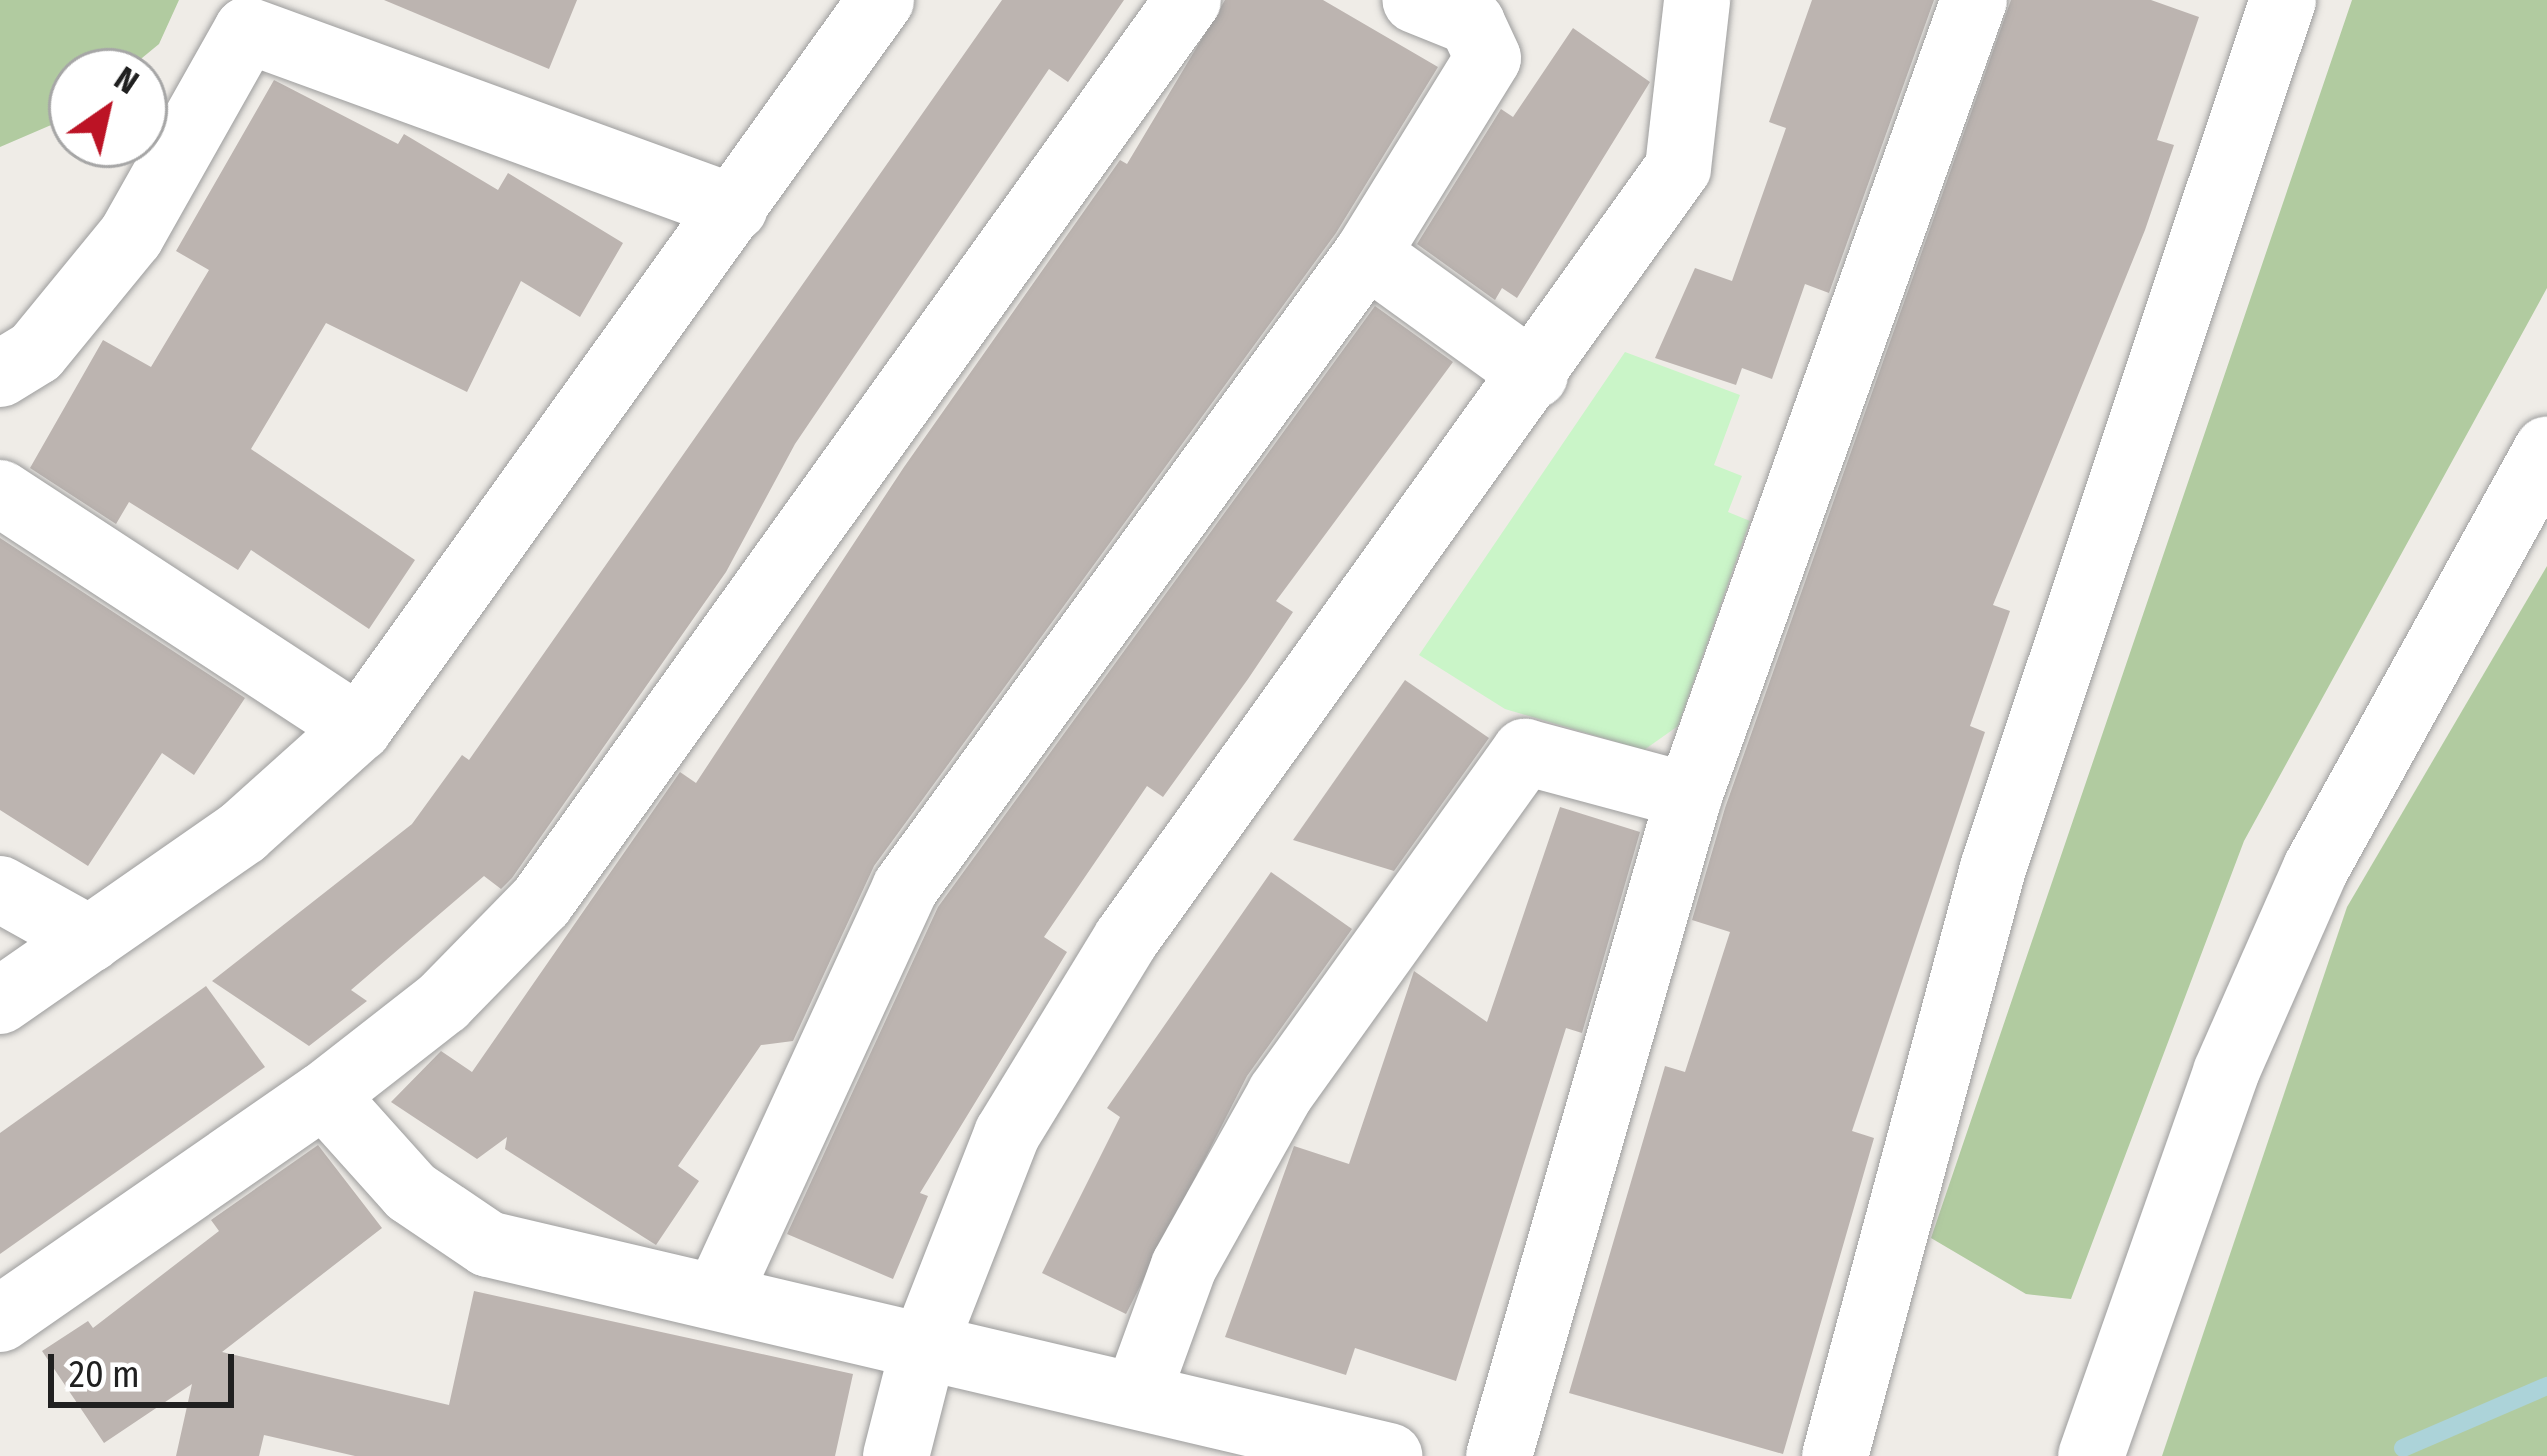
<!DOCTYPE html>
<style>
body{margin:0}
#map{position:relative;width:2547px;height:1456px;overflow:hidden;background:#efece7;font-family:"Fira Sans Condensed",sans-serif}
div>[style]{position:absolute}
.forest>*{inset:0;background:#b1cba0}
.park>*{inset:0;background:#caf5c8}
.stream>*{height:18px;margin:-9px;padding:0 9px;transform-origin:9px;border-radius:9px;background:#acd3d9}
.building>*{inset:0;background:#bcb4b0}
.roads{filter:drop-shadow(0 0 3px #9d9d9d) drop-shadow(0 0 3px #9d9d9d)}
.minor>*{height:66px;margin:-33px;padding:0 33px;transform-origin:33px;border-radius:33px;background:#fff}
span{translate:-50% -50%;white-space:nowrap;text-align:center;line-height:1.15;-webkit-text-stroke:10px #fff;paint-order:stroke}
.north{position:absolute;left:48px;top:48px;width:120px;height:120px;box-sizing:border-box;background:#fff;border:3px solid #a6a6a6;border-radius:50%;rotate:34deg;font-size:33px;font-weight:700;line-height:48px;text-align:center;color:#202020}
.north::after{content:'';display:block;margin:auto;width:42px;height:54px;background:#bc1325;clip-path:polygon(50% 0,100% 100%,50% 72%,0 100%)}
.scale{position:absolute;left:48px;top:1354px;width:186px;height:54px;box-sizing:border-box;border:6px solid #202020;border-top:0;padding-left:15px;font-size:36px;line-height:42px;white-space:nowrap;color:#202020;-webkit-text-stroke:9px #fff;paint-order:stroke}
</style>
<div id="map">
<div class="forest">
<i style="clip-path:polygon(0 0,179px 0,159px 44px,125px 72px,72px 72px,72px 116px,0 147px)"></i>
<i style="clip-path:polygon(2352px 0,2547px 0,2547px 288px,2244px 841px,2071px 1299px,2026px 1294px,1931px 1238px)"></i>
<i style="clip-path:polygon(2547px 566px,2547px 1456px,2162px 1456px,2347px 907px)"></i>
</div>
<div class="park">
<i style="clip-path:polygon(1625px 352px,1740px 395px,1714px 465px,1742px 476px,1728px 512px,1750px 521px,1678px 726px,1644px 750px,1505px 709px,1419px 655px)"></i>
</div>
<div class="stream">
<i style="left:2403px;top:1448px;width:157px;rotate:-23.3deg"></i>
</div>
<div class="building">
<i style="clip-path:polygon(384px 0,577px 0,549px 69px)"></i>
<i style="clip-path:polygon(1002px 0,1124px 0,1068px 82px,1049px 69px,795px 444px,726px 572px,512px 878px,501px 889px,484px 876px,351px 990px,367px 1001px,309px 1046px,212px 981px,412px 824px,462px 755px,469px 760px)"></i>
<i style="clip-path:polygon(1225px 0,1323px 0,1438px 67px,1336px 233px,874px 866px,793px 1041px,761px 1045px,678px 1166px,699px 1181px,656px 1245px,505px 1149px,507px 1137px,477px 1159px,391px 1102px,441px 1051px,472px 1072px,680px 772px,696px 783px,904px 467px,1120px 160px,1127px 164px)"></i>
<i style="clip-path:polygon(1812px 0,1934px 0,1829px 293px,1805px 284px,1772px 379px,1742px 368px,1736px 385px,1655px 358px,1695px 268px,1732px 281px,1786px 128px,1769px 122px)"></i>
<i style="clip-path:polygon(2011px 0,2151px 0,2199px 17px,2157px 140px,2174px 145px,2145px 230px,1993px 605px,2010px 611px,1970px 726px,1985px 732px,1852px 1131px,1874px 1138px,1783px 1454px,1569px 1393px,1665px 1066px,1685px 1072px,1730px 932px,1692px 920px,1725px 808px)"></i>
<i style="clip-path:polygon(1573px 28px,1650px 82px,1517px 298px,1502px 288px,1495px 300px,1417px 244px,1501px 109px,1513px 117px)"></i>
<i style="clip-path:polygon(274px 80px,398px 144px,404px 134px,498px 190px,508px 173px,623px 243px,580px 317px,521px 281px,467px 392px,326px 323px,251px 449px,415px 560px,369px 629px,251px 550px,238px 570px,129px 502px,116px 524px,30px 468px,103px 340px,151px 367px,209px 270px,176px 251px)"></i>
<i style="clip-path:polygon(1375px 306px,1453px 362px,1276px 601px,1293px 612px,1248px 679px,1163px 797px,1147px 786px,1044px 937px,1067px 952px,920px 1193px,928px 1196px,893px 1279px,787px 1234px,938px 907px)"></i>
<i style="clip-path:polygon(0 538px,245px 698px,194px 775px,162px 753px,88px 866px,0 810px)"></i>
<i style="clip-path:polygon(1405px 680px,1489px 738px,1394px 871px,1293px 840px)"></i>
<i style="clip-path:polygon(1560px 807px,1640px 832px,1582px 1033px,1566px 1028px,1456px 1381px,1355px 1348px,1346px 1375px,1225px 1337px,1294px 1146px,1349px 1164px,1414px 971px,1487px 1022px)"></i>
<i style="clip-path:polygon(1271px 872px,1352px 929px,1247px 1076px,1126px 1314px,1042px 1273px,1120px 1117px,1107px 1108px)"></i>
<i style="clip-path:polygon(206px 986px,265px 1067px,0 1254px,0 1133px)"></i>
<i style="clip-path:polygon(318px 1145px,382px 1228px,222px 1352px,449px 1405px,474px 1291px,853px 1374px,835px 1456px,355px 1456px,264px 1435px,259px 1456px,176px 1456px,192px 1384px,104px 1443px,42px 1351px,88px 1321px,93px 1328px,219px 1231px,211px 1220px)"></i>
</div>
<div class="roads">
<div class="minor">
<i style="left:1367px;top:254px;width:207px;rotate:35.8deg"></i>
<i style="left:0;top:374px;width:42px;rotate:-31.4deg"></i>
<i style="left:36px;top:352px;width:150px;rotate:-50.7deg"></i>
<i style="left:131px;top:236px;width:236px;rotate:-60.6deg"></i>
<i style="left:247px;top:30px;width:519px;rotate:20.04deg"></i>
<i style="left:0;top:493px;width:429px;rotate:33.2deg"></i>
<i style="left:0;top:889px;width:103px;rotate:29.1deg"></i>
<i style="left:0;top:1001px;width:296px;rotate:-34.8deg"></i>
<i style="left:243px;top:832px;width:156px;rotate:-41.9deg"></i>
<i style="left:359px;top:728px;width:896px;rotate:-54.36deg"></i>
<i style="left:324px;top:1095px;width:130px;rotate:48.1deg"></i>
<i style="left:411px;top:1192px;width:93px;rotate:34deg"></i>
<i style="left:488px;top:1244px;width:926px;rotate:13.24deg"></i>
<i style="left:719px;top:1293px;width:446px;rotate:-65.3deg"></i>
<i style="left:905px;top:888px;width:784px;rotate:-53.92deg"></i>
<i style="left:1367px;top:254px;width:230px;rotate:-58.3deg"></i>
<i style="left:1488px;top:58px;width:38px;rotate:-115deg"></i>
<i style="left:1472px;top:23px;width:61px;rotate:-158deg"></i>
<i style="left:0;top:1319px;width:394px;rotate:-34.7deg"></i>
<i style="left:324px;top:1095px;width:151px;rotate:-38deg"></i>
<i style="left:443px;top:1002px;width:140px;rotate:-45.6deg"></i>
<i style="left:541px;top:902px;width:1110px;rotate:-54.35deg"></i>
<i style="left:1137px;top:1395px;width:137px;rotate:-70deg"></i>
<i style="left:1184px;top:1266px;width:197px;rotate:-60.8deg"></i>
<i style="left:1280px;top:1094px;width:421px;rotate:-54.4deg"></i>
<i style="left:1525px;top:752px;width:170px;rotate:15deg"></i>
<i style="left:896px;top:1456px;width:114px;rotate:-75.7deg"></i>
<i style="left:924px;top:1346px;width:228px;rotate:-68.6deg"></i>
<i style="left:1007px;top:1134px;width:228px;rotate:-58.6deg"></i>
<i style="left:1126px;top:939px;width:948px;rotate:-54.4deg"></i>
<i style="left:1678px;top:168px;width:169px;rotate:-83.5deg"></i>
<i style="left:1499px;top:1456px;width:687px;rotate:-73.94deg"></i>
<i style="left:1689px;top:796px;width:845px;rotate:-70.3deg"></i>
<i style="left:1835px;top:1456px;width:609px;rotate:-74.96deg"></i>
<i style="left:1993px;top:868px;width:915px;rotate:-71.53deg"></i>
<i style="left:2091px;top:1456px;width:407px;rotate:-70.6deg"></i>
<i style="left:2226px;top:1072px;width:223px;rotate:-66.2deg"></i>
<i style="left:2316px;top:868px;width:478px;rotate:-61.1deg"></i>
</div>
</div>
<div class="north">N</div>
<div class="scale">20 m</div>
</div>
